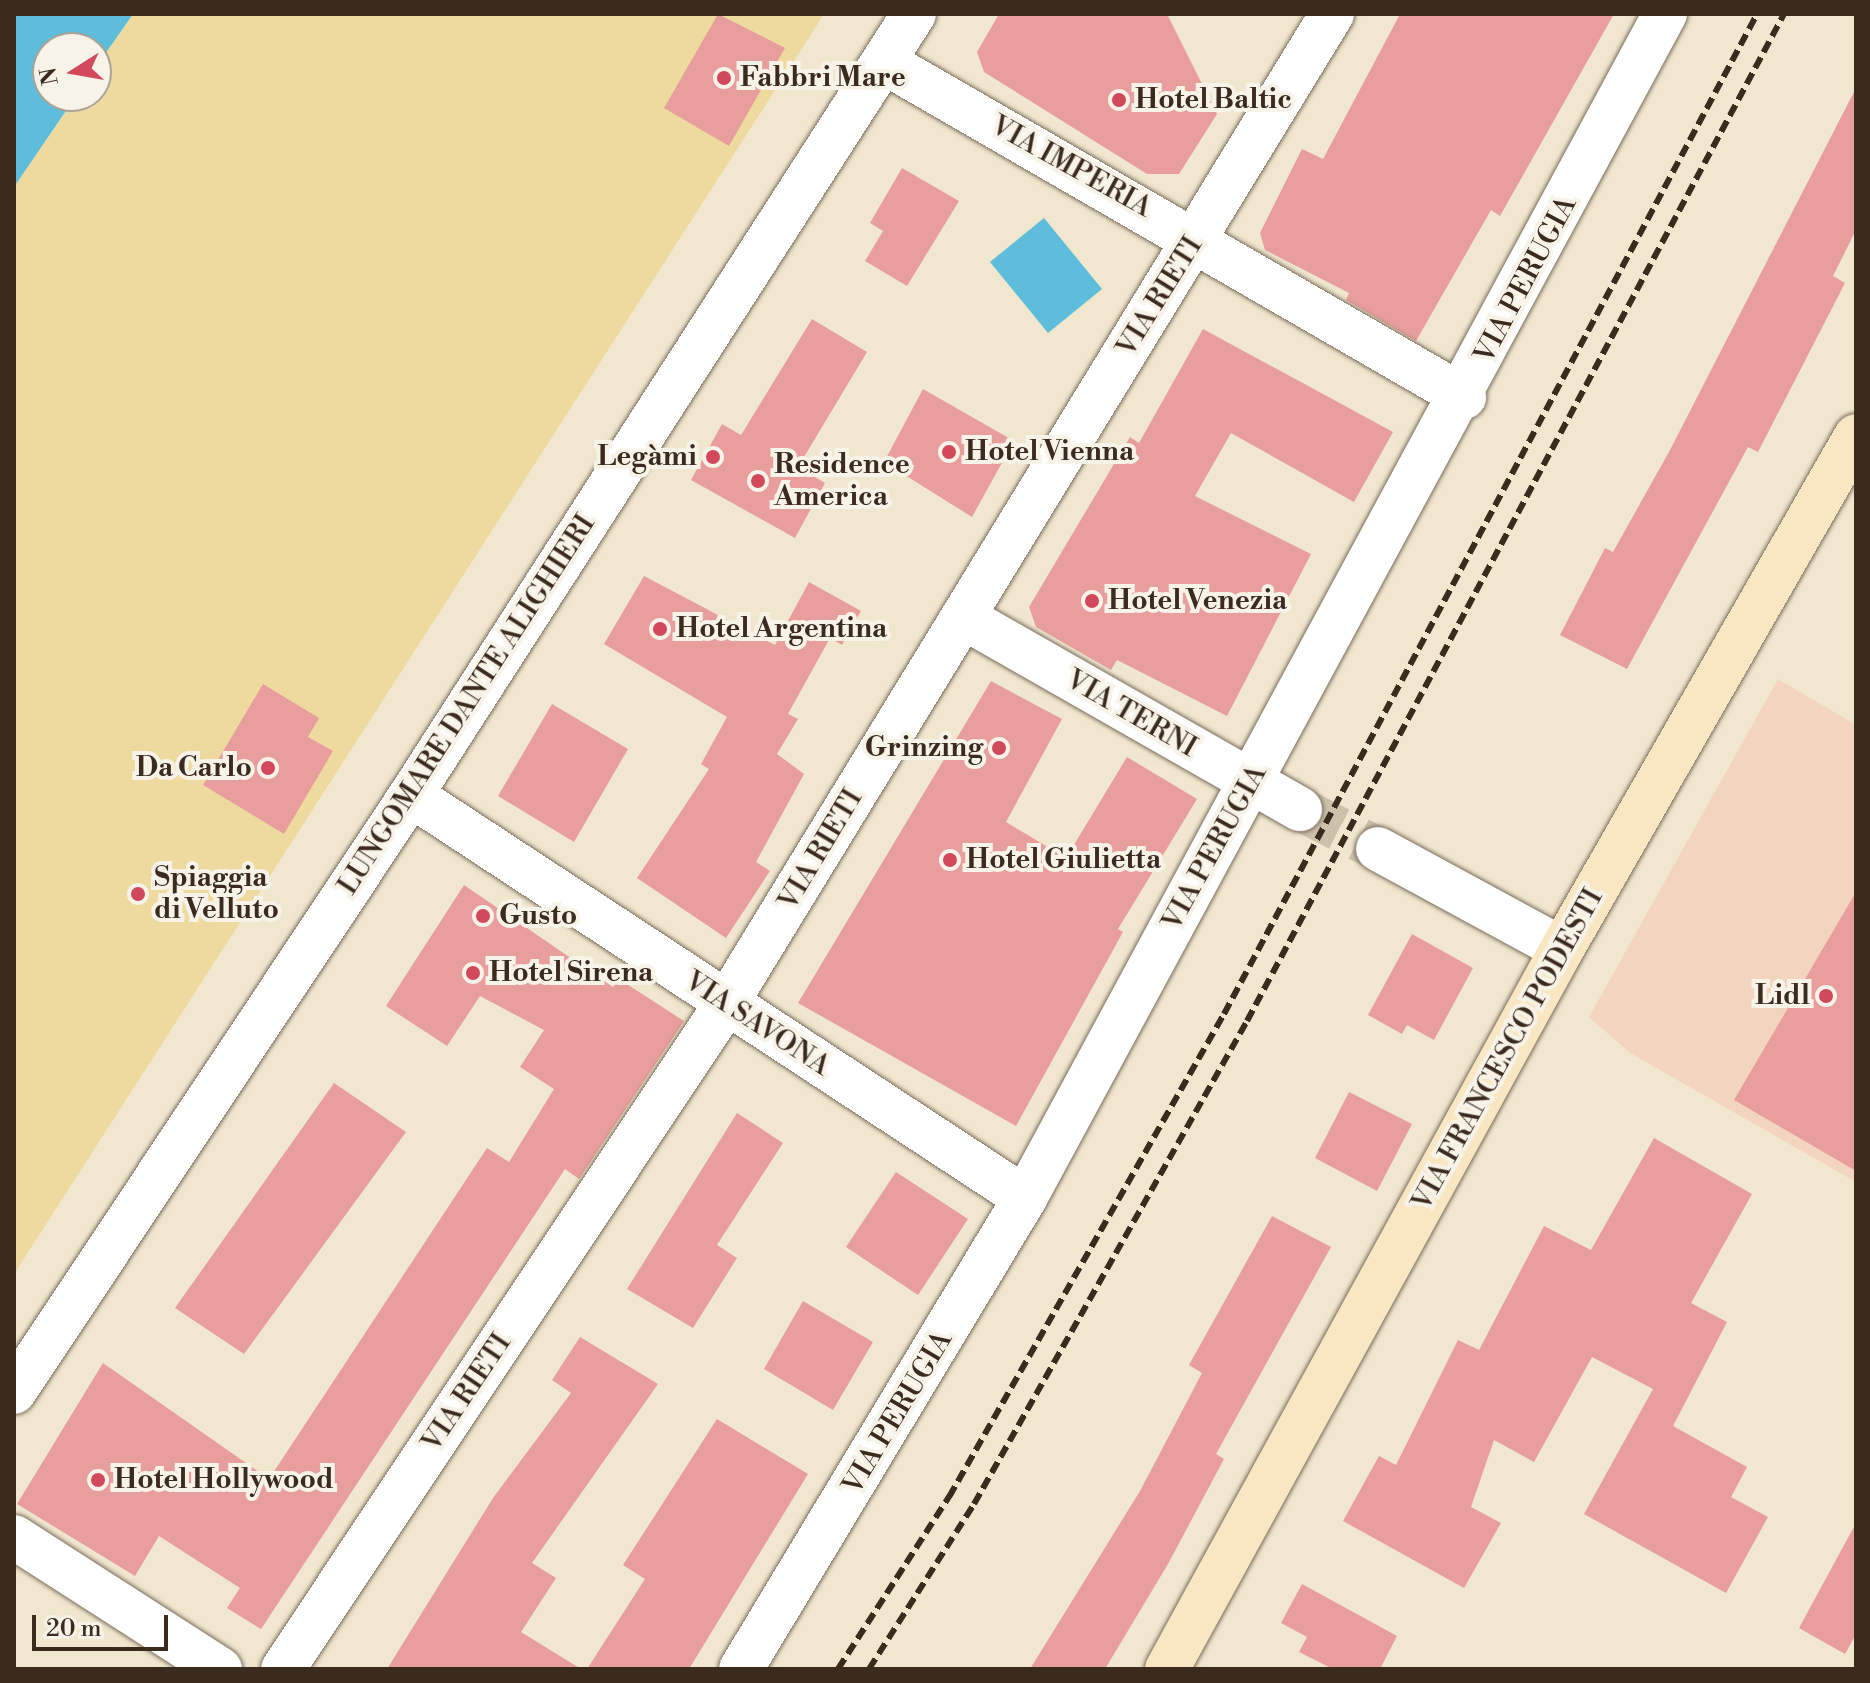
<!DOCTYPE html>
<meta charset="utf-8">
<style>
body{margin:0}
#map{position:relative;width:1870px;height:1683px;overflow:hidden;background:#f0e7ce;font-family:"Libre Bodoni",serif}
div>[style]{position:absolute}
.built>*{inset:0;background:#f3d4bf}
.sand>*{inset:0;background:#eeda9e}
.water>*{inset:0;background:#5dbddb}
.building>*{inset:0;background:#e89e9d}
.minor-tunnel>*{height:44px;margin-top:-22px;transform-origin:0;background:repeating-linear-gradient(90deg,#ccc1ab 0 44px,transparent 0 66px)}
.roads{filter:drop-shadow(0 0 2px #7a6c5c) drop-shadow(0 0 2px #7a6c5c)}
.minor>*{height:44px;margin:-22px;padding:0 22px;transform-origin:22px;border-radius:22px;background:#fff}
.tertiary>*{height:44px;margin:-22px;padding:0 22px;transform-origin:22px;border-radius:22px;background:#fff}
.secondary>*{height:44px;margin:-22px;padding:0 22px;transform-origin:22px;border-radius:22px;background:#f9e7c3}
.rail>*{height:6px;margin-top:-3px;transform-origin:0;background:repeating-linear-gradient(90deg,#3b2a1e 0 12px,transparent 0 18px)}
.dots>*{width:22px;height:22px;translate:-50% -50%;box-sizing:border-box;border:4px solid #f7f3e8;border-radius:50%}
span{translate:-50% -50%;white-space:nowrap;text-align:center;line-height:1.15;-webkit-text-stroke:8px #f7f3e8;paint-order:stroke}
.poi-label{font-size:28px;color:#3b2a1e;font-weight:700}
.left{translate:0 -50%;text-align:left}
.right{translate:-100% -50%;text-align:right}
.street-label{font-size:28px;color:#3b2a1e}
.frame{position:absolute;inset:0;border:16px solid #3b2a1e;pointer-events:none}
.north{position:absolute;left:32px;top:32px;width:80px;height:80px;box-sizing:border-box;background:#f7f3e8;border:2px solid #aca397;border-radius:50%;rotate:259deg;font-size:22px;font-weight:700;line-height:32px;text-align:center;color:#3b2a1e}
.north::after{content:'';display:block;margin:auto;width:28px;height:36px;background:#d1495b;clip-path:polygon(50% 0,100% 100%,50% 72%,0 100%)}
.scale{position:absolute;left:32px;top:1615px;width:136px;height:36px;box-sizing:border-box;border:4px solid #3b2a1e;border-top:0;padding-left:10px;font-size:24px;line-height:28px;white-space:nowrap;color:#3b2a1e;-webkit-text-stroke:6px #f7f3e8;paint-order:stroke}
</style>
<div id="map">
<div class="built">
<i style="clip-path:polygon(1778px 679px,1856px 725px,1856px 1182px,1630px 1053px,1589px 1017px)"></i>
</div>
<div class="sand">
<i style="clip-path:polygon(133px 14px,824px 14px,14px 1274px,14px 187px,76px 96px,96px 96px,96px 67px)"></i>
</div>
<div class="water">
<i style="clip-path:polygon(14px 14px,133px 14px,96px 67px,96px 48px,48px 48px,48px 96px,76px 96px,14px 187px)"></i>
<i style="clip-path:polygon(1044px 218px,1102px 289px,1048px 333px,990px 262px)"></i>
</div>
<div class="building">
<i style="clip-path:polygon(718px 14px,785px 48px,729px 146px,664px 108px)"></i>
<i style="clip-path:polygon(999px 14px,1167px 14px,1217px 114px,1179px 174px,1147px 174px,984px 72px,977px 52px)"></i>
<i style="clip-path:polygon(1400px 14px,1614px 14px,1500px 216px,1491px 210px,1416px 341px,1346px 300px,1349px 293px,1265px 250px,1260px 233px,1302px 149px,1323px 159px)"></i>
<i style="clip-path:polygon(1856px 88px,1856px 230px,1833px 276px,1845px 283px,1758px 452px,1748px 447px,1627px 669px,1560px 635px,1605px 548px,1613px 552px,1670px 450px)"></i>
<i style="clip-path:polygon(902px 168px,959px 201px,907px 286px,865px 261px,883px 231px,870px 223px)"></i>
<i style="clip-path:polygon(812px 319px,867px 352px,798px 467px,825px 483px,795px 538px,691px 480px,722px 424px,741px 435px)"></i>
<i style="clip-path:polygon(1203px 329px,1393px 432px,1354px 502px,1231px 433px,1195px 496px,1311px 554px,1227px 716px,1117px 660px,1111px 670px,1036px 627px,1029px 607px,1130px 437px,1139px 443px)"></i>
<i style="clip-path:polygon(923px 389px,1014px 441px,972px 517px,884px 462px)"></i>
<i style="clip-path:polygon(644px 576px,775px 645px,809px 582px,861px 611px,842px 645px,830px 638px,788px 714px,798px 719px,777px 754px,804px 774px,756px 862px,770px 871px,726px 938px,637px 878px,709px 769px,701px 764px,727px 717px,604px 644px)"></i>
<i style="clip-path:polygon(991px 681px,1062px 719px,1006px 822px,1066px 858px,1127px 757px,1197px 799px,1118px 929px,1123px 932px,1016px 1126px,798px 1003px)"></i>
<i style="clip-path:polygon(263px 684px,319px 718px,308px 737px,333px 751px,284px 834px,203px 785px)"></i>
<i style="clip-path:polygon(552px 704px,628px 749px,574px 842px,498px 796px)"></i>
<i style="clip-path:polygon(464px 885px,613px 987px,619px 979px,684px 1021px,579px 1179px,565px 1169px,261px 1629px,227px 1608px,240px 1588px,159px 1536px,135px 1576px,17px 1504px,103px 1363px,269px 1479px,487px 1148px,509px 1162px,554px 1089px,520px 1067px,544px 1030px,480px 996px,447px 1046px,386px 1006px)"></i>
<i style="clip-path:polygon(1856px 892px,1856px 1171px,1734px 1100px)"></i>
<i style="clip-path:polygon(1412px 934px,1473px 968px,1434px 1040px,1407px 1025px,1402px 1034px,1368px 1015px)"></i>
<i style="clip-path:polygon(334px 1083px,406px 1132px,244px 1354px,175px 1308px)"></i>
<i style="clip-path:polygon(1349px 1092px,1412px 1124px,1377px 1191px,1315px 1158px)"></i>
<i style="clip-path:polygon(737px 1113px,783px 1143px,717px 1245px,737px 1258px,693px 1328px,627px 1289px)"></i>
<i style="clip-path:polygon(1654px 1138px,1752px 1194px,1691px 1303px,1727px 1322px,1673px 1426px,1747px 1467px,1731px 1497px,1768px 1517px,1726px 1593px,1584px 1514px,1653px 1389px,1592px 1357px,1534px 1462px,1494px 1440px,1471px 1507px,1501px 1523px,1464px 1588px,1343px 1521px,1379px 1456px,1396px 1465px,1458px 1340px,1479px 1350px,1544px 1226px,1591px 1250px)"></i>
<i style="clip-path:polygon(896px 1172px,968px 1219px,918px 1295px,846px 1247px)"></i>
<i style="clip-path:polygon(1272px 1216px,1331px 1247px,1216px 1454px,1224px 1459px,1168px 1564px,1105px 1669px,1030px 1669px,1140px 1491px,1202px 1373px,1189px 1365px)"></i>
<i style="clip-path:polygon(803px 1301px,873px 1342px,833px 1410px,764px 1369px)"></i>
<i style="clip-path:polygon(580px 1337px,658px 1384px,532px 1563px,556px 1578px,521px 1632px,581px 1669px,387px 1669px,493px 1498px,571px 1393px,552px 1380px)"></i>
<i style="clip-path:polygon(717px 1419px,808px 1474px,689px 1669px,587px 1669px,645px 1579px,623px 1565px)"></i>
<i style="clip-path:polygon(1856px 1523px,1856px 1634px,1845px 1654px,1799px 1628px)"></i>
<i style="clip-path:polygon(1302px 1584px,1397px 1636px,1380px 1669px,1333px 1669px,1299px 1652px,1307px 1637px,1281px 1623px)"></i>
</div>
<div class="minor-tunnel">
<i style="left:1300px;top:809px;width:88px;rotate:27.1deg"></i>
</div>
<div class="roads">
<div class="minor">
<i style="left:884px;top:62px;width:670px;rotate:30.01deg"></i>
<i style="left:963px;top:617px;width:388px;rotate:29.7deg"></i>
<i style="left:411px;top:795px;width:734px;rotate:33.28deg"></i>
<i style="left:1378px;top:849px;width:209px;rotate:28.5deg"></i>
<i style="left:14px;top:1537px;width:245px;rotate:32.7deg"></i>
<i style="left:283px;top:1669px;width:799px;rotate:-56.33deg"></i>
<i style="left:726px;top:1004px;width:1161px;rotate:-58.53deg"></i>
<i style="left:741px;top:1669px;width:550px;rotate:-58.91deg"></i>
<i style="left:1025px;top:1198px;width:1346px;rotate:-61.61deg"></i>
</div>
<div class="tertiary">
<i style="left:14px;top:1392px;width:717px;rotate:-56.38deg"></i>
<i style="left:411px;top:795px;width:929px;rotate:-57.22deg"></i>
</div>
<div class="secondary">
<i style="left:1167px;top:1669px;width:821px;rotate:-61.25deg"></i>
<i style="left:1562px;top:949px;width:591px;rotate:-60.18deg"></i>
</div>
</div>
<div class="rail">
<i style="left:838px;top:1669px;width:205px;rotate:-57.2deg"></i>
<i style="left:949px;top:1497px;width:556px;rotate:-60.34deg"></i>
<i style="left:1224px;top:1014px;width:1133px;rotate:-61.94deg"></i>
<i style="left:869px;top:1669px;width:196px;rotate:-57.5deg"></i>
<i style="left:974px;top:1504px;width:555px;rotate:-60.52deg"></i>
<i style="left:1247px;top:1021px;width:1141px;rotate:-61.93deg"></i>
</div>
<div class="dots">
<i style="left:724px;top:78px;background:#d1495b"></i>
<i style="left:1119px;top:100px;background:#d1495b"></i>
<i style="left:949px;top:452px;background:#d1495b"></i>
<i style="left:713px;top:457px;background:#d1495b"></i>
<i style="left:758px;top:481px;background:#d1495b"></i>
<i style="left:1092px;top:601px;background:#d1495b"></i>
<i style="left:660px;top:629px;background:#d1495b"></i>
<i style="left:999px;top:748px;background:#d1495b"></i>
<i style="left:268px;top:768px;background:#d1495b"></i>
<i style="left:950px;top:860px;background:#d1495b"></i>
<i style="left:138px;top:894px;background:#d1495b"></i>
<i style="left:483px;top:916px;background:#d1495b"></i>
<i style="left:473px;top:973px;background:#d1495b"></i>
<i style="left:1826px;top:996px;background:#d1495b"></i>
<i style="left:98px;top:1480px;background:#d1495b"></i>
</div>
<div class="poi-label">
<span class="left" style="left:740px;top:78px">Fabbri Mare</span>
<span class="left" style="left:1135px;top:100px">Hotel Baltic</span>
<span class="left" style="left:965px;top:452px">Hotel Vienna</span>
<span class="right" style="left:697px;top:457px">Legàmi</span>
<span class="left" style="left:774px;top:481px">Residence<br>America</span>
<span class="left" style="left:1108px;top:601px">Hotel Venezia</span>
<span class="left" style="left:676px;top:629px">Hotel Argentina</span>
<span class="right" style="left:983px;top:748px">Grinzing</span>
<span class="right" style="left:252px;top:768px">Da Carlo</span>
<span class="left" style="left:966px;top:860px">Hotel Giulietta</span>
<span class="left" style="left:154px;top:894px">Spiaggia<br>di Velluto</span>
<span class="left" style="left:499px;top:916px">Gusto</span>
<span class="left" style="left:489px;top:973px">Hotel Sirena</span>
<span class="right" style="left:1810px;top:996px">Lidl</span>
<span class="left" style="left:114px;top:1480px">Hotel Hollywood</span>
</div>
<div class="street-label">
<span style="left:1071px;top:167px;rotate:29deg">VIA IMPERIA</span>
<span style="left:1526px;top:280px;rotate:-62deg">VIA PERUGIA</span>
<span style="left:1160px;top:297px;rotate:-58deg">VIA RIETI</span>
<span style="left:467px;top:705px;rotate:-57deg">LUNGOMARE DANTE ALIGHIERI</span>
<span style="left:1131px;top:714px;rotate:30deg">VIA TERNI</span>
<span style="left:1215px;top:848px;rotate:-61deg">VIA PERUGIA</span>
<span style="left:821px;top:850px;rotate:-59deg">VIA RIETI</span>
<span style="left:757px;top:1024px;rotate:33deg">VIA SAVONA</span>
<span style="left:1508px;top:1050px;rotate:-61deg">VIA FRANCESCO PODESTI</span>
<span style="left:467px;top:1393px;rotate:-56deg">VIA RIETI</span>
<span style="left:898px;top:1413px;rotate:-59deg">VIA PERUGIA</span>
</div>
<div class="frame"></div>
<div class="north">N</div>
<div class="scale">20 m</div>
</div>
